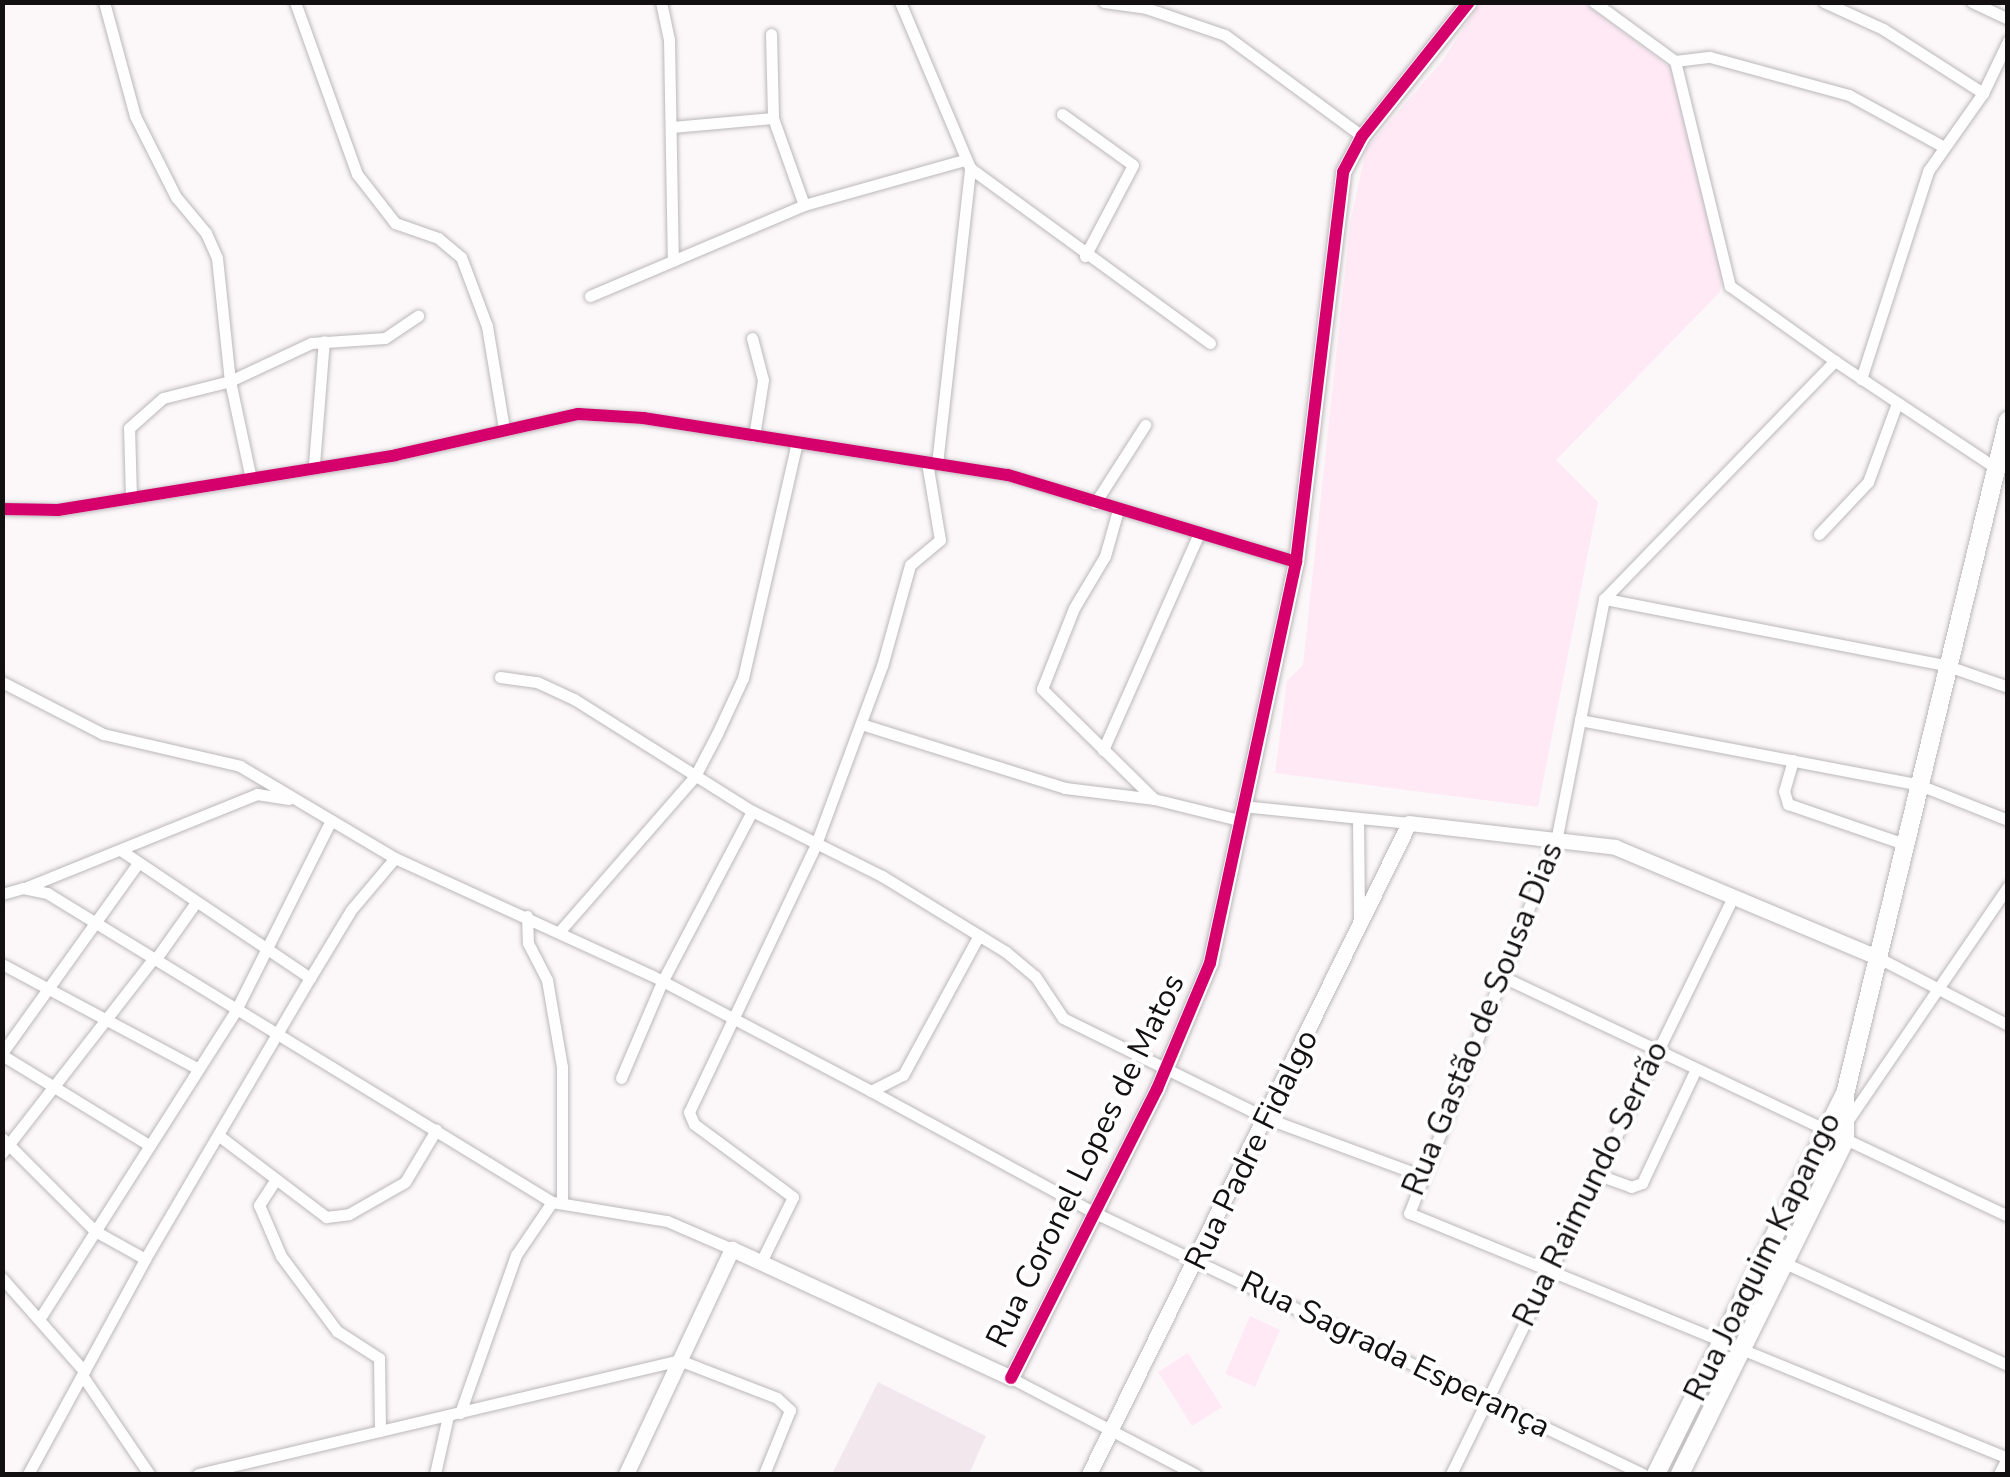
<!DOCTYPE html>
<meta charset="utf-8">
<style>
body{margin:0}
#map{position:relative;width:2010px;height:1477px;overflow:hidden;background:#fcf8fa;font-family:"Nunito Sans",sans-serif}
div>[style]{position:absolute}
.built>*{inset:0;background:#f1e7ec}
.green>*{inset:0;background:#fee9f4}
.roads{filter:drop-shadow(0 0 2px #bbb8ba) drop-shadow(0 0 2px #bbb8ba)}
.street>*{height:11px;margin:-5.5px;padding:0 5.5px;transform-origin:5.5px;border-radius:5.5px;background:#fffefe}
.secondary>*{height:15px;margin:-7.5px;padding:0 7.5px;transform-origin:7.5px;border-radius:7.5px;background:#fffefe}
.primary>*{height:18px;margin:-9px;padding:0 9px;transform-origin:9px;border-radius:9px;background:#fffefe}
.cycleway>*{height:12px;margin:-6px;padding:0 6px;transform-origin:6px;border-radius:6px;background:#d6006c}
span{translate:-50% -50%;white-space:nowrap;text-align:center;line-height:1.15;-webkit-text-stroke:8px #fff;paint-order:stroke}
.street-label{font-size:32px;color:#131011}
.frame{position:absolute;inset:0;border:5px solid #131011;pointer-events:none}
</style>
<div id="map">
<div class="built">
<i style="clip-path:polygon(878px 1382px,986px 1436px,969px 1474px,832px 1474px)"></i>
</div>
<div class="green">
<i style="clip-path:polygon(1480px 3px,1584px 3px,1671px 68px,1722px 276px,1720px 292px,1556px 460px,1598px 502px,1538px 807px,1275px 773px,1287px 681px,1303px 665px,1350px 224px,1366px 149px,1443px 60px)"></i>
<i style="clip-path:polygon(1250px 1316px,1280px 1330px,1255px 1387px,1225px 1374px)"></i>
<i style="clip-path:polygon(1188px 1353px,1222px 1407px,1192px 1426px,1158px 1372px)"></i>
</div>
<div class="roads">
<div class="street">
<i style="left:104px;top:2px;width:118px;rotate:74.8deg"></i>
<i style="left:135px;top:116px;width:91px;rotate:63.2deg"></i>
<i style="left:176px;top:197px;width:47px;rotate:50.2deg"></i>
<i style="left:206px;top:233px;width:27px;rotate:66deg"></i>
<i style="left:217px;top:258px;width:124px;rotate:84deg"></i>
<i style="left:230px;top:381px;width:100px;rotate:77.9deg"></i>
<i style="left:295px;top:2px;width:183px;rotate:70.2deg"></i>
<i style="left:357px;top:174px;width:62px;rotate:52.2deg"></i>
<i style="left:395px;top:223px;width:46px;rotate:19.2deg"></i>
<i style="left:438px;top:238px;width:30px;rotate:40deg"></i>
<i style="left:461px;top:257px;width:74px;rotate:69.4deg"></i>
<i style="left:487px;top:326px;width:104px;rotate:80.6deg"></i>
<i style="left:661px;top:2px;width:38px;rotate:78deg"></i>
<i style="left:669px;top:39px;width:222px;rotate:89deg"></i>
<i style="left:900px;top:2px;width:180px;rotate:67.1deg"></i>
<i style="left:970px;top:168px;width:297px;rotate:36.1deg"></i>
<i style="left:1104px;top:2px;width:42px;rotate:8.1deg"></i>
<i style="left:1146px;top:8px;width:83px;rotate:18.9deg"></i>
<i style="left:1225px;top:35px;width:170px;rotate:36.4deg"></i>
<i style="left:1594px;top:2px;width:100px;rotate:36.1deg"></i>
<i style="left:1675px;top:61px;width:232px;rotate:76.3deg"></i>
<i style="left:1730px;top:286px;width:129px;rotate:35.5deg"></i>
<i style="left:1824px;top:2px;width:65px;rotate:24.6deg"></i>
<i style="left:1883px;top:29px;width:119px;rotate:32.6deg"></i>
<i style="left:1972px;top:2px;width:40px;rotate:25deg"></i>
<i style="left:771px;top:34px;width:84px;rotate:88.6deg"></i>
<i style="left:773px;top:118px;width:92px;rotate:70.4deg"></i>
<i style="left:1675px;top:61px;width:35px;rotate:-7deg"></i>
<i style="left:1710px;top:57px;width:144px;rotate:15.3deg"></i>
<i style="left:1849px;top:95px;width:106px;rotate:28.7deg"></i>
<i style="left:1062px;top:114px;width:87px;rotate:35.7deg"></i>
<i style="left:1133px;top:165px;width:103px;rotate:117.8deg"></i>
<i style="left:672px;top:127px;width:101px;rotate:-5.1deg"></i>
<i style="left:590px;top:296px;width:233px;rotate:-23deg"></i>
<i style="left:804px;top:205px;width:166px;rotate:-15.7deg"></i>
<i style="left:752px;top:338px;width:43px;rotate:75.3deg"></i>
<i style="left:763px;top:380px;width:57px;rotate:99.1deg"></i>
<i style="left:1861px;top:379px;width:219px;rotate:-72.1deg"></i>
<i style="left:1928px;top:171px;width:95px;rotate:-54.8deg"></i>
<i style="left:1983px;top:93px;width:58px;rotate:-64.3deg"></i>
<i style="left:314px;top:464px;width:123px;rotate:-85.4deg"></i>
<i style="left:937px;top:464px;width:298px;rotate:-83.6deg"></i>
<i style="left:131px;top:498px;width:70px;rotate:-91.6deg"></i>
<i style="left:129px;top:428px;width:45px;rotate:-41.4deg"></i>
<i style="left:163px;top:398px;width:69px;rotate:-14.2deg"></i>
<i style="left:230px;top:381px;width:89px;rotate:-25.1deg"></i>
<i style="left:311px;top:343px;width:74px;rotate:-3.9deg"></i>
<i style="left:385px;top:338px;width:40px;rotate:-34deg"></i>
<i style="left:1095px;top:503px;width:93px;rotate:-57.3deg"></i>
<i style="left:2px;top:509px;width:56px;rotate:1deg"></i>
<i style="left:58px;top:510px;width:342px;rotate:-9.2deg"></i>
<i style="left:396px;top:455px;width:187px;rotate:-12.7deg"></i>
<i style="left:578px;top:414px;width:65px;rotate:3.5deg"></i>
<i style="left:643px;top:418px;width:369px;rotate:8.9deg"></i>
<i style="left:1008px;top:475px;width:301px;rotate:16.8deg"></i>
<i style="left:1118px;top:510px;width:48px;rotate:105.8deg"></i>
<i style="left:1105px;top:556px;width:61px;rotate:120.8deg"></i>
<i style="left:1074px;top:608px;width:87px;rotate:111.6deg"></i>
<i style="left:1042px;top:689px;width:157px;rotate:44.5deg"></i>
<i style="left:1819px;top:534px;width:71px;rotate:-46.7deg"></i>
<i style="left:1868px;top:482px;width:84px;rotate:-69.8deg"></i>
<i style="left:1604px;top:599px;width:332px;rotate:-45.9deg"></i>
<i style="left:1835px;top:361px;width:193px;rotate:33.6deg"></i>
<i style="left:500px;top:677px;width:37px;rotate:8deg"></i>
<i style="left:537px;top:682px;width:41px;rotate:24.7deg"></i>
<i style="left:574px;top:699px;width:210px;rotate:32.2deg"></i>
<i style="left:752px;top:811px;width:145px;rotate:26.6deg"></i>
<i style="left:882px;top:876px;width:145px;rotate:31.5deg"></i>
<i style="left:1006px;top:952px;width:38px;rotate:40deg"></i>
<i style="left:1035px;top:976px;width:50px;rotate:56.3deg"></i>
<i style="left:1063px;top:1018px;width:226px;rotate:26.2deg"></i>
<i style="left:1266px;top:1118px;width:164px;rotate:20.3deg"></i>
<i style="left:2px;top:682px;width:114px;rotate:27.2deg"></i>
<i style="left:103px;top:734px;width:141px;rotate:13.1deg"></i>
<i style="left:240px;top:766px;width:180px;rotate:30.7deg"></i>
<i style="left:395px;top:858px;width:281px;rotate:24.6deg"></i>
<i style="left:651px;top:975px;width:249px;rotate:27.8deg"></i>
<i style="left:871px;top:1091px;width:36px;rotate:-27deg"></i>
<i style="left:903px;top:1075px;width:159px;rotate:-61.5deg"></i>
<i style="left:2008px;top:687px;width:67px;rotate:-160.8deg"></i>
<i style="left:1945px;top:665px;width:347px;rotate:-169deg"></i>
<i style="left:1604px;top:599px;width:123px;rotate:101.2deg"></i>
<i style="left:1580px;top:720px;width:343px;rotate:10.8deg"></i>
<i style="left:1917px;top:784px;width:98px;rotate:21.6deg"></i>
<i style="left:1580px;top:720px;width:118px;rotate:101.2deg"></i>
<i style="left:1557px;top:836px;width:405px;rotate:111.4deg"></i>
<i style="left:1409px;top:1213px;width:647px;rotate:22.25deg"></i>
<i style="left:861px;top:724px;width:214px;rotate:17.4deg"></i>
<i style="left:1065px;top:788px;width:90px;rotate:7deg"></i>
<i style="left:1154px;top:799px;width:88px;rotate:13.9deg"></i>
<i style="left:1103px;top:750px;width:237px;rotate:-66.1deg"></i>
<i style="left:1793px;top:760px;width:32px;rotate:106deg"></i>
<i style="left:1784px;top:791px;width:14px;rotate:73deg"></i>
<i style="left:1788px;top:804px;width:123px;rotate:19deg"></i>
<i style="left:1242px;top:806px;width:168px;rotate:5.8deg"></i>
<i style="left:1358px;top:819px;width:101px;rotate:89.4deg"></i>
<i style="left:122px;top:851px;width:227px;rotate:34deg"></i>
<i style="left:27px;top:887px;width:248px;rotate:-22deg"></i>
<i style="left:257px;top:794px;width:32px;rotate:9deg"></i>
<i style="left:2px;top:894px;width:22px;rotate:-16deg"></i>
<i style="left:23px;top:888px;width:25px;rotate:12deg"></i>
<i style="left:47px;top:893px;width:592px;rotate:31.46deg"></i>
<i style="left:527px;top:916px;width:27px;rotate:88deg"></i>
<i style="left:528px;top:943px;width:42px;rotate:62.8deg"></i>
<i style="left:547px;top:980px;width:88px;rotate:80.2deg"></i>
<i style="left:562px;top:1067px;width:136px;rotate:90deg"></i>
<i style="left:559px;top:932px;width:207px;rotate:-48.9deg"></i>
<i style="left:695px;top:776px;width:47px;rotate:-62.4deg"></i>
<i style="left:717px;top:734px;width:62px;rotate:-65.1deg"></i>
<i style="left:743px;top:678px;width:241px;rotate:-77.1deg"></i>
<i style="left:1877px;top:957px;width:148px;rotate:27.4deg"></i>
<i style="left:155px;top:960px;width:71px;rotate:-54.7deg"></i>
<i style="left:2px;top:964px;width:221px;rotate:28.1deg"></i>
<i style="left:1501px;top:976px;width:561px;rotate:25.33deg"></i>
<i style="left:2px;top:1053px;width:234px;rotate:-54.4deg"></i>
<i style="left:2px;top:1055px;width:172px;rotate:31.5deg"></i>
<i style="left:621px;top:1078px;width:104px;rotate:-66.9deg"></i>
<i style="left:662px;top:982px;width:193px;rotate:-62.2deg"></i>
<i style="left:871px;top:1091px;width:251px;rotate:28.6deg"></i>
<i style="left:1091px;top:1211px;width:611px;rotate:25.48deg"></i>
<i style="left:1848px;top:1120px;width:283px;rotate:-55.6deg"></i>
<i style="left:218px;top:1135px;width:136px;rotate:37.2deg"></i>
<i style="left:326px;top:1217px;width:23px;rotate:-7deg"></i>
<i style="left:349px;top:1214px;width:64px;rotate:-29.7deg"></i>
<i style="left:405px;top:1182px;width:61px;rotate:-59.2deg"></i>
<i style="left:2px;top:1138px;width:132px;rotate:45deg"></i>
<i style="left:95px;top:1231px;width:57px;rotate:29.2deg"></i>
<i style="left:2px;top:1153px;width:246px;rotate:-52.1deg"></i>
<i style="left:1596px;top:1174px;width:37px;rotate:20deg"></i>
<i style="left:1631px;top:1187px;width:12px;rotate:-20deg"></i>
<i style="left:1642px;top:1183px;width:126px;rotate:-64.7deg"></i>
<i style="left:276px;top:1179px;width:31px;rotate:123deg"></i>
<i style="left:259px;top:1205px;width:56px;rotate:66.7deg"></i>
<i style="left:281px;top:1256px;width:94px;rotate:53.3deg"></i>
<i style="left:337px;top:1331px;width:50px;rotate:32.7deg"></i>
<i style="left:379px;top:1358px;width:73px;rotate:89.2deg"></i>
<i style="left:1763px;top:1253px;width:269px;rotate:24.6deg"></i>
<i style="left:761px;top:1262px;width:72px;rotate:-63.8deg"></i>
<i style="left:793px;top:1197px;width:123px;rotate:-143.6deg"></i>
<i style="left:694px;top:1124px;width:13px;rotate:-113deg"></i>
<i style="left:689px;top:1112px;width:297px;rotate:-64.6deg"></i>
<i style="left:816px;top:844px;width:190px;rotate:-69.7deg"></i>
<i style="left:882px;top:666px;width:105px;rotate:-74.5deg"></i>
<i style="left:910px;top:565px;width:39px;rotate:-40deg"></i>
<i style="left:940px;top:540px;width:79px;rotate:-99.5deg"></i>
<i style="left:2px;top:1278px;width:124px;rotate:48.6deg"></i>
<i style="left:40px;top:1318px;width:365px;rotate:-57.5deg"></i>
<i style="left:236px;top:1010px;width:212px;rotate:-63.4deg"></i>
<i style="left:82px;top:1375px;width:120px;rotate:55.9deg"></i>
<i style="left:1011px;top:1378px;width:208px;rotate:27.6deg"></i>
<i style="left:460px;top:1413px;width:168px;rotate:-70.5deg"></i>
<i style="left:516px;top:1255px;width:64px;rotate:-55.8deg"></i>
<i style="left:552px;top:1202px;width:117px;rotate:9.4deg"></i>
<i style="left:667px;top:1221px;width:71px;rotate:23.3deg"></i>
<i style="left:28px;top:1474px;width:245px;rotate:-61.4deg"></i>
<i style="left:145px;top:1259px;width:326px;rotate:-59.6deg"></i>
<i style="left:310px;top:978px;width:79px;rotate:-58.9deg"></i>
<i style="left:351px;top:910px;width:68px;rotate:-49.8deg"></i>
<i style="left:198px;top:1474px;width:494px;rotate:-13.3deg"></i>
<i style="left:679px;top:1360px;width:105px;rotate:21.2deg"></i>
<i style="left:777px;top:1398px;width:18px;rotate:43deg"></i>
<i style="left:790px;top:1410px;width:69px;rotate:112.1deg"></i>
<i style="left:435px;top:1474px;width:59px;rotate:-77.4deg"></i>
<i style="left:1451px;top:1474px;width:644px;rotate:-63.95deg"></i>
<i style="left:1999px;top:1474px;width:20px;rotate:-63deg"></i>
</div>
<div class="secondary">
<i style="left:626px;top:1474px;width:249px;rotate:-64.8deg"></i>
<i style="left:732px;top:1249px;width:307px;rotate:24.8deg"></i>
<i style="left:1011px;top:1378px;width:324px;rotate:-63.2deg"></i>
<i style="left:1157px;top:1089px;width:137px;rotate:-67.2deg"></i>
<i style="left:1210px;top:963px;width:410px;rotate:-77.9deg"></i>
<i style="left:1296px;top:562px;width:393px;rotate:-83.1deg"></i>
<i style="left:1343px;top:172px;width:41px;rotate:-62.2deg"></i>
<i style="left:1362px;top:136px;width:171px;rotate:-51.4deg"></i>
<i style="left:1089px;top:1474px;width:725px;rotate:-63.82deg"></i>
<i style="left:1409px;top:823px;width:207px;rotate:6.6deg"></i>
<i style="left:1615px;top:847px;width:284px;rotate:22.8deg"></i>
</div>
<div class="primary">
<i style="left:1656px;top:1474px;width:424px;rotate:-63.6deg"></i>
<i style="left:1680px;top:1474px;width:373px;rotate:-63.7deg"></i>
<i style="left:1845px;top:1140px;width:46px;rotate:-90deg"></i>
<i style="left:1845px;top:1094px;width:693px;rotate:-76.4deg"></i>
</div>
</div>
<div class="cycleway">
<i style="left:2px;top:509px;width:56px;rotate:1deg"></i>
<i style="left:58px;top:510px;width:342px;rotate:-9.2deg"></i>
<i style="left:396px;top:455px;width:187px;rotate:-12.7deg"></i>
<i style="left:578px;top:414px;width:65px;rotate:3.5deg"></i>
<i style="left:643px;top:418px;width:369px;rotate:8.9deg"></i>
<i style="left:1008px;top:475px;width:301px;rotate:16.8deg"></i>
<i style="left:1011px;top:1378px;width:324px;rotate:-63.2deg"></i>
<i style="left:1157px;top:1089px;width:137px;rotate:-67.2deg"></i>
<i style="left:1210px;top:963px;width:410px;rotate:-77.9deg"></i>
<i style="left:1296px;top:562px;width:393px;rotate:-83.1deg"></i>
<i style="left:1343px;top:172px;width:41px;rotate:-62.2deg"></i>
<i style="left:1362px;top:136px;width:171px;rotate:-51.4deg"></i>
</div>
<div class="street-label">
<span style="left:1483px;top:1019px;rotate:-68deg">Rua Gastão de Sousa Dias</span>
<span style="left:1252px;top:1150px;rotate:-64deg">Rua Padre Fidalgo</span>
<span style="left:1086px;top:1161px;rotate:-64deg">Rua Coronel Lopes de Matos</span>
<span style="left:1591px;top:1184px;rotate:-64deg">Rua Raimundo Serrão</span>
<span style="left:1763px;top:1257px;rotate:-64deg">Rua Joaquim Kapango</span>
<span style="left:1395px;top:1355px;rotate:26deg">Rua Sagrada Esperança</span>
</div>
<div class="frame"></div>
</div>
